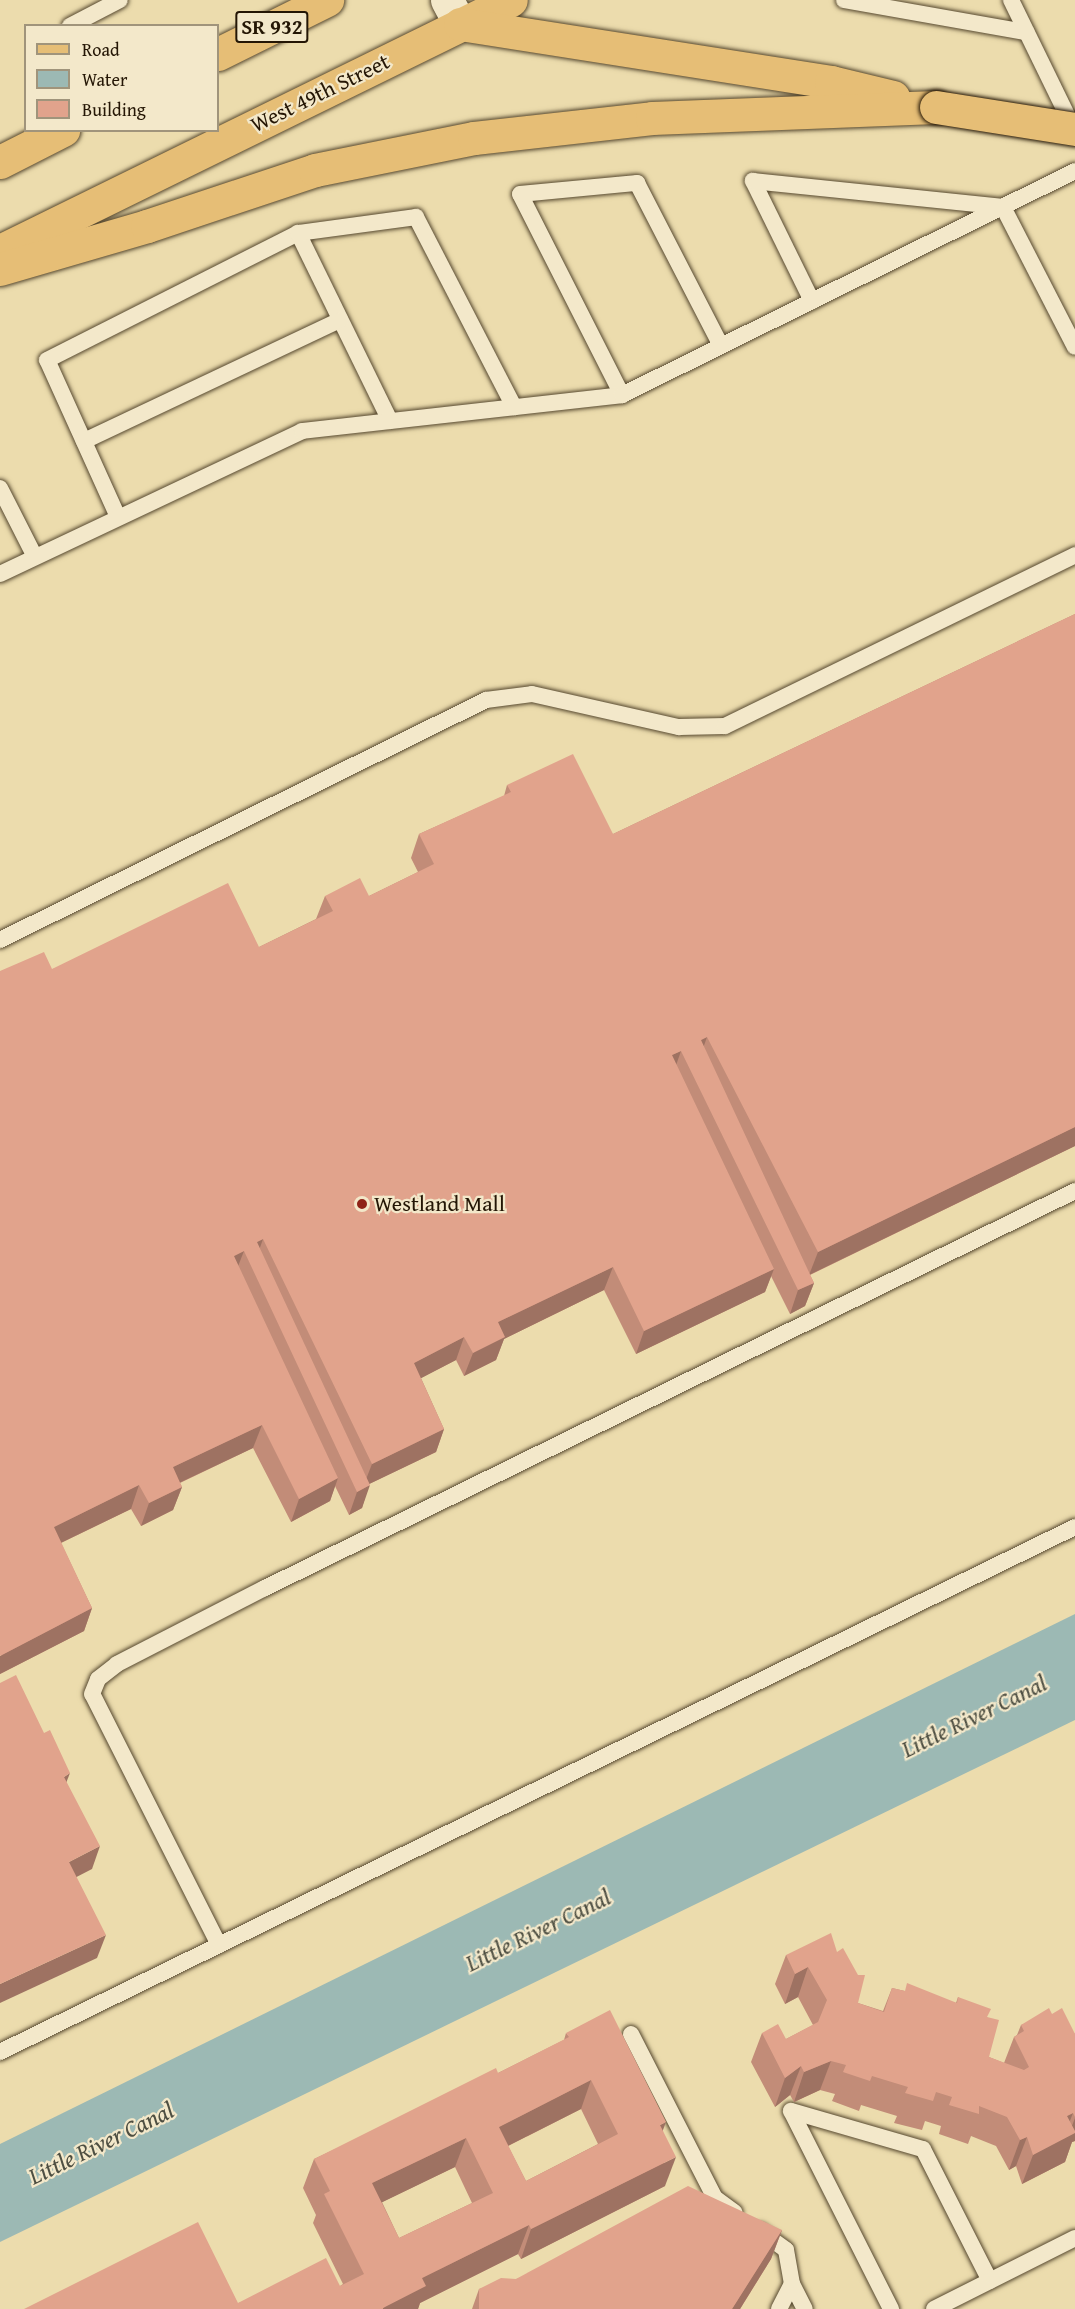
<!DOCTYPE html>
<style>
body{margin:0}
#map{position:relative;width:1075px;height:2309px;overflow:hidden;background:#ecdcad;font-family:"Gentium Book Plus",serif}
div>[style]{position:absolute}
.water>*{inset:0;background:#9cb9b4}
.roads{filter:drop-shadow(0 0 2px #56482f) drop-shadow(0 0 2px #56482f)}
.service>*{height:16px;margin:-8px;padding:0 8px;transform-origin:8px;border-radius:8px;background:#f3e8ca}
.tertiary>*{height:33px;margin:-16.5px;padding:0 16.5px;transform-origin:16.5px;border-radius:16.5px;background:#f3e8ca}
.primary>*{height:33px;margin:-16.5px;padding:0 16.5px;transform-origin:16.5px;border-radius:16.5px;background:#e6be76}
.motorway>*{height:33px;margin:-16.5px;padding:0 16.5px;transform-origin:16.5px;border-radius:16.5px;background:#e6be76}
.bridges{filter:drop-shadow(0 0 2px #241605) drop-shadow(0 0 2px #241605)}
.motorway-bridge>*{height:33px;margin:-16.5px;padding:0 16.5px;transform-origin:16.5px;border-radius:16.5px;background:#e6be76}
.wall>*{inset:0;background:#c28c78}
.shaded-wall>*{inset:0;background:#9e7262}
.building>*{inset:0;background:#e1a38c}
.dots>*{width:16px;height:16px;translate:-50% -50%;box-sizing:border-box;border:3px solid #f3e8ca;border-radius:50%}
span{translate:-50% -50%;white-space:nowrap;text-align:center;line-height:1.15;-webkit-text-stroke:4.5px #f3e8ca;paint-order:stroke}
.shield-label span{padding:2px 4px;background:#f3e8ca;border:2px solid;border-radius:4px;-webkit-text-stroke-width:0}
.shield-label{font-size:21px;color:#241605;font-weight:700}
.street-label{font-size:22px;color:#241605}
.poi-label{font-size:22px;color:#241605}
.left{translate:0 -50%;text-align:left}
.water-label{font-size:24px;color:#4e4f42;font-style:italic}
.legend{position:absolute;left:24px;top:24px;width:195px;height:108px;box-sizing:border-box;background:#f3e8ca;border:2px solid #a0947b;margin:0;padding:8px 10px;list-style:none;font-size:18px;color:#241605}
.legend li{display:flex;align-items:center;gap:12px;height:30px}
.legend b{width:30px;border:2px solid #a0947b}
</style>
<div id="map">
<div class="water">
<i style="clip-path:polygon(1075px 1614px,1075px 1720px,0 2242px,0 2144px)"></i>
</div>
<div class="roads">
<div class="service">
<i style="left:844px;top:0;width:185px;rotate:10deg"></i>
<i style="left:1011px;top:0;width:146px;rotate:64deg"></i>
<i style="left:70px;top:26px;width:56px;rotate:-27.5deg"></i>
<i style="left:298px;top:233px;width:209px;rotate:63.9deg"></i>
<i style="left:812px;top:301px;width:134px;rotate:-116.2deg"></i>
<i style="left:753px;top:181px;width:251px;rotate:5.9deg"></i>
<i style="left:1003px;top:207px;width:157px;rotate:62.8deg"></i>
<i style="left:622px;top:395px;width:225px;rotate:-116.9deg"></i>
<i style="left:520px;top:194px;width:118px;rotate:-5.4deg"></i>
<i style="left:637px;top:183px;width:183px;rotate:62.7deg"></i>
<i style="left:84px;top:441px;width:283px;rotate:-25.3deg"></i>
<i style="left:0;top:488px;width:77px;rotate:63.1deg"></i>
<i style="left:118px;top:517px;width:172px;rotate:-114.3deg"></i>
<i style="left:47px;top:360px;width:281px;rotate:-26.8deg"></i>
<i style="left:298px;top:233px;width:119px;rotate:-7.7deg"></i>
<i style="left:416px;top:217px;width:214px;rotate:62.7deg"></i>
<i style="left:0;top:574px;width:334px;rotate:-25.3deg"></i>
<i style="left:302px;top:431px;width:322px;rotate:-6.4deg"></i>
<i style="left:622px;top:395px;width:505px;rotate:-26.31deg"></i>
<i style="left:0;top:940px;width:542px;rotate:-26.28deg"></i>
<i style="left:486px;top:700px;width:46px;rotate:-7.4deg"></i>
<i style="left:532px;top:694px;width:151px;rotate:12.7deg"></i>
<i style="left:679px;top:727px;width:46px;rotate:-1.2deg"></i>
<i style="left:725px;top:726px;width:390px;rotate:-26deg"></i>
<i style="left:219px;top:1945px;width:281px;rotate:-116.8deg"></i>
<i style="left:92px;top:1694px;width:16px;rotate:-68deg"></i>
<i style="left:98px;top:1679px;width:24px;rotate:-38deg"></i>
<i style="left:117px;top:1664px;width:166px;rotate:-27.2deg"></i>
<i style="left:265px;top:1588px;width:902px;rotate:-26.11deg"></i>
<i style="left:631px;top:2034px;width:184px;rotate:62.9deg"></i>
<i style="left:715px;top:2198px;width:24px;rotate:36deg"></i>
<i style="left:0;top:2052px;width:1196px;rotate:-26.03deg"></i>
<i style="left:791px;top:2111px;width:137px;rotate:16.1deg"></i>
<i style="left:923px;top:2149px;width:148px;rotate:63.1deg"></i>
<i style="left:791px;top:2111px;width:222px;rotate:63.2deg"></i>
<i style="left:760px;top:2231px;width:32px;rotate:36deg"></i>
<i style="left:786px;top:2250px;width:35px;rotate:80deg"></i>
<i style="left:792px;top:2284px;width:28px;rotate:63deg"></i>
<i style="left:779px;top:2309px;width:28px;rotate:-63deg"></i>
<i style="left:934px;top:2309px;width:158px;rotate:-26.7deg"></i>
</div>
<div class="tertiary">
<i style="left:447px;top:0;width:27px;rotate:62deg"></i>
</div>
<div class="primary">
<i style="left:218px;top:54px;width:122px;rotate:-26.4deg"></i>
<i style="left:0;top:162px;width:71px;rotate:-26.9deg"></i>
<i style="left:0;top:251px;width:569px;rotate:-26.16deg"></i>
</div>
<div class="motorway">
<i style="left:460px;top:24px;width:376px;rotate:8.9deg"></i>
<i style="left:831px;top:82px;width:64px;rotate:13.6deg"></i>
<i style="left:0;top:269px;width:153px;rotate:-16.3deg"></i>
<i style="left:147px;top:226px;width:177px;rotate:-18.4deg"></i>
<i style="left:315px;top:170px;width:162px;rotate:-11.4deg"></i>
<i style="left:474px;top:138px;width:179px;rotate:-6.4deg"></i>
<i style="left:652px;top:118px;width:284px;rotate:-2.2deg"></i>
</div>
</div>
<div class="bridges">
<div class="motorway-bridge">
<i style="left:936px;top:107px;width:141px;rotate:9deg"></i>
</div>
</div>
<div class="wall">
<i style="clip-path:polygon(1075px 614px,1075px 1146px,810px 1275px,814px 1283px,805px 1306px,790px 1314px,771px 1276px,765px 1292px,636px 1354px,604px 1290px,504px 1339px,496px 1360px,464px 1376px,456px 1360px,421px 1378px,444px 1429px,436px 1452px,369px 1484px,362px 1508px,349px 1515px,335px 1486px,330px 1501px,291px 1522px,253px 1448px,180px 1483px,182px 1487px,173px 1510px,141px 1526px,131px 1509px,61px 1543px,92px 1608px,84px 1631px,0 1674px,52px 969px,259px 947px,316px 919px,325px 896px,369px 896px,418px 872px,411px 858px,419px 834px,504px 796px,507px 785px,613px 834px)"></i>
<i style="clip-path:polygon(837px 1952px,858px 2003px,883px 2011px,892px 1988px,956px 2003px,958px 1997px,988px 2018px,989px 2057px,1004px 2063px,1014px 2037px,1017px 2035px,1021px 2025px,1052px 2014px,1075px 2034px,1075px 2141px,1072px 2142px,1065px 2162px,1022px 2184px,1016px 2166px,1009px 2170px,996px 2146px,971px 2136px,968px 2144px,939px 2134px,941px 2126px,925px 2121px,922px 2130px,894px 2123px,897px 2116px,861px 2105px,859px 2111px,832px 2101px,835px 2094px,820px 2090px,794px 2102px,790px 2095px,775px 2107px,751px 2062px,762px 2033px,786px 2039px,813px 2025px,798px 1997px,785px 2004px,775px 1984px,786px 1955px)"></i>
<i style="clip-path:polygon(evenodd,566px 2033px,663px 2130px,665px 2186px,521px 2259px,518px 2254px,420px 2303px,418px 2309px,24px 2309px,238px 2303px,340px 2286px,343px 2284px,313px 2223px,316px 2215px,303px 2188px,314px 2159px,498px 2073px,564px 2040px,566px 2033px,581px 2109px,598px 2144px,526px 2181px,508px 2146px,581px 2109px,566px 2033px,455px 2167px,472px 2203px,399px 2238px,382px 2202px,455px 2167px)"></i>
<i style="clip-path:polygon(782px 2230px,771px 2259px,740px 2309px,472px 2309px,479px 2289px,516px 2279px)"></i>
</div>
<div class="shaded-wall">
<i style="clip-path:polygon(707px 1037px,699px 1060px,701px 1040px)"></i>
<i style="clip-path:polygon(681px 1051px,673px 1074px,672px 1055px)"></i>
<i style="clip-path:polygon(1075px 1127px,1075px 1146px,809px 1275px,818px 1252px)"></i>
<i style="clip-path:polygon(263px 1239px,255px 1262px,257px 1242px)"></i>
<i style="clip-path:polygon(244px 1251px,235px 1274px,234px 1256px)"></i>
<i style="clip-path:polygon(613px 1267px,604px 1290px,504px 1339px,496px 1360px,464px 1376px,473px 1353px,498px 1322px)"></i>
<i style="clip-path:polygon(774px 1269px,765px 1292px,636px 1354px,644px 1331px)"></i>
<i style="clip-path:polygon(814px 1283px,805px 1306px,790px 1314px,798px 1290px)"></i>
<i style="clip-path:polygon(464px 1337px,456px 1360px,406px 1386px,414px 1363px)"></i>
<i style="clip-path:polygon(262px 1425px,253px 1448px,164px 1490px,173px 1467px)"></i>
<i style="clip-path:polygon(444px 1429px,436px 1452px,363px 1487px,372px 1464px)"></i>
<i style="clip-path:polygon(338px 1478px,330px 1501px,291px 1522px,299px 1499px)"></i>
<i style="clip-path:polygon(139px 1485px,131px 1509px,46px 1550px,54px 1527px)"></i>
<i style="clip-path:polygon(370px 1485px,362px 1508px,349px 1515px,357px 1492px)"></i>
<i style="clip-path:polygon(182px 1487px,173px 1510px,141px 1526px,149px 1503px)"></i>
<i style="clip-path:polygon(92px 1608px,84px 1631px,0 1674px,0 1656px)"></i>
<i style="clip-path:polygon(70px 1773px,61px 1796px,64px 1777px)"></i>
<i style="clip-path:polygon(100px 1846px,92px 1869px,61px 1885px,69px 1862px)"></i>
<i style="clip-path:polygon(106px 1935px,97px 1958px,0 2003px,0 1984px)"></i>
<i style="clip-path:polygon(808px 1967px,798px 1997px,785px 2004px,795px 1974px)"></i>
<i style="clip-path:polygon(831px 2061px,820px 2090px,794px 2102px,804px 2072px)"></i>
<i style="clip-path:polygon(801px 2066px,790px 2095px,775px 2107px,785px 2078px)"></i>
<i style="clip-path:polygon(591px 2080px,581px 2109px,488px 2156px,499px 2127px)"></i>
<i style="clip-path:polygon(1073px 2113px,1063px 2139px,1068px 2136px,1075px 2118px,1075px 2141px,1072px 2142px,1065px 2162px,1022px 2184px,1033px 2155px,1067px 2116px)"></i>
<i style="clip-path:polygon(666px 2122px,655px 2151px,660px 2125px)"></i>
<i style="clip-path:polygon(1027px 2137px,1016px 2166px,1009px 2170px,1020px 2140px)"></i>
<i style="clip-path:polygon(466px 2138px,455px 2167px,362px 2212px,372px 2183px)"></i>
<i style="clip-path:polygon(676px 2157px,665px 2186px,521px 2259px,531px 2229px)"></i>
<i style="clip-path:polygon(529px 2225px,518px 2254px,420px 2303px,418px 2309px,382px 2309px,422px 2278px)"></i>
<i style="clip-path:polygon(782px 2230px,771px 2259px,740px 2309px,732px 2309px)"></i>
</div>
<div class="building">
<i style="clip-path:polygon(1075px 614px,1075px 1127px,818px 1252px,707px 1037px,701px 1040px,814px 1283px,798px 1290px,681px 1051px,672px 1055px,774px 1269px,644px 1331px,613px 1267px,498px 1322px,505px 1337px,473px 1353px,464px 1337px,414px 1363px,444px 1429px,372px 1464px,263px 1239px,257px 1242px,370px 1485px,357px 1492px,244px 1251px,234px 1256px,338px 1478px,299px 1499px,262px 1425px,173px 1467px,182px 1487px,149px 1503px,139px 1485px,54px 1527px,92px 1608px,0 1656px,0 971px,44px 952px,52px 969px,228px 883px,259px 947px,333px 911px,325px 896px,360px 878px,369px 896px,434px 864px,419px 834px,511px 792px,507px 785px,573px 754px,613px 834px)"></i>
<i style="clip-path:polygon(16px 1675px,44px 1733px,50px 1730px,70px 1773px,64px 1777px,100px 1846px,69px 1862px,106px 1935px,0 1984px,0 1683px)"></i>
<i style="clip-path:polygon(831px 1933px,837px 1952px,843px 1948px,858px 1975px,865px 1975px,858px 2003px,884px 2012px,892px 1988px,905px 1991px,907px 1983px,957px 2003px,958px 1997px,991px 2009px,987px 2017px,999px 2020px,989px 2057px,1024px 2070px,1029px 2067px,1014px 2037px,1024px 2031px,1021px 2025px,1049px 2008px,1052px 2014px,1062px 2008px,1075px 2034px,1075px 2117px,1073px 2113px,1067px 2116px,1075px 2131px,1075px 2133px,1033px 2155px,1027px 2137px,1020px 2140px,1007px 2117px,979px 2106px,979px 2114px,949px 2105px,952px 2097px,936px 2092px,933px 2101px,905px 2093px,908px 2087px,872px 2076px,870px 2081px,843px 2072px,846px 2065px,831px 2061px,804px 2072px,801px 2066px,785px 2078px,762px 2033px,778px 2024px,786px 2039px,818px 2022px,827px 2000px,808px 1967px,795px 1974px,786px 1955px)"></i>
<i style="clip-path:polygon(evenodd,610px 2010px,666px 2122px,660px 2125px,676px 2157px,531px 2229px,529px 2225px,422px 2278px,426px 2286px,383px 2308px,383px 2309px,24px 2309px,198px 2222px,238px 2303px,326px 2258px,340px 2286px,364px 2274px,324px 2194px,330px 2191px,314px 2159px,496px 2068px,498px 2073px,569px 2037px,566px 2033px,610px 2010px,591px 2080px,618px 2134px,526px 2181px,499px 2127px,591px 2080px,610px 2010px,466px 2138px,493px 2193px,399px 2238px,372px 2183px,466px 2138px)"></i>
<i style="clip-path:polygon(688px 2186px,782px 2230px,732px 2309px,479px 2309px,479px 2289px,501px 2278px,516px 2279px)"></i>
</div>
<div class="dots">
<i style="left:362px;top:1204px;background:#8f2418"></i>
</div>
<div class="shield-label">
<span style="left:272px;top:27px">SR 932</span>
</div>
<div class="street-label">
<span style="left:320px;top:93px;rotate:-26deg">West 49th Street</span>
</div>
<div class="poi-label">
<span class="left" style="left:374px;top:1204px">Westland Mall</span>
</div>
<div class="water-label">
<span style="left:974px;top:1716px;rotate:-26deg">Little River Canal</span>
<span style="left:538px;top:1930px;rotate:-26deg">Little River Canal</span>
<span style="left:101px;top:2143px;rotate:-26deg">Little River Canal</span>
</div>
<ul class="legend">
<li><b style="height:8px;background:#e6be76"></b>Road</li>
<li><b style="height:16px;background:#9cb9b4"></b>Water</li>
<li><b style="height:16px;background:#e1a38c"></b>Building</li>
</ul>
</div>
